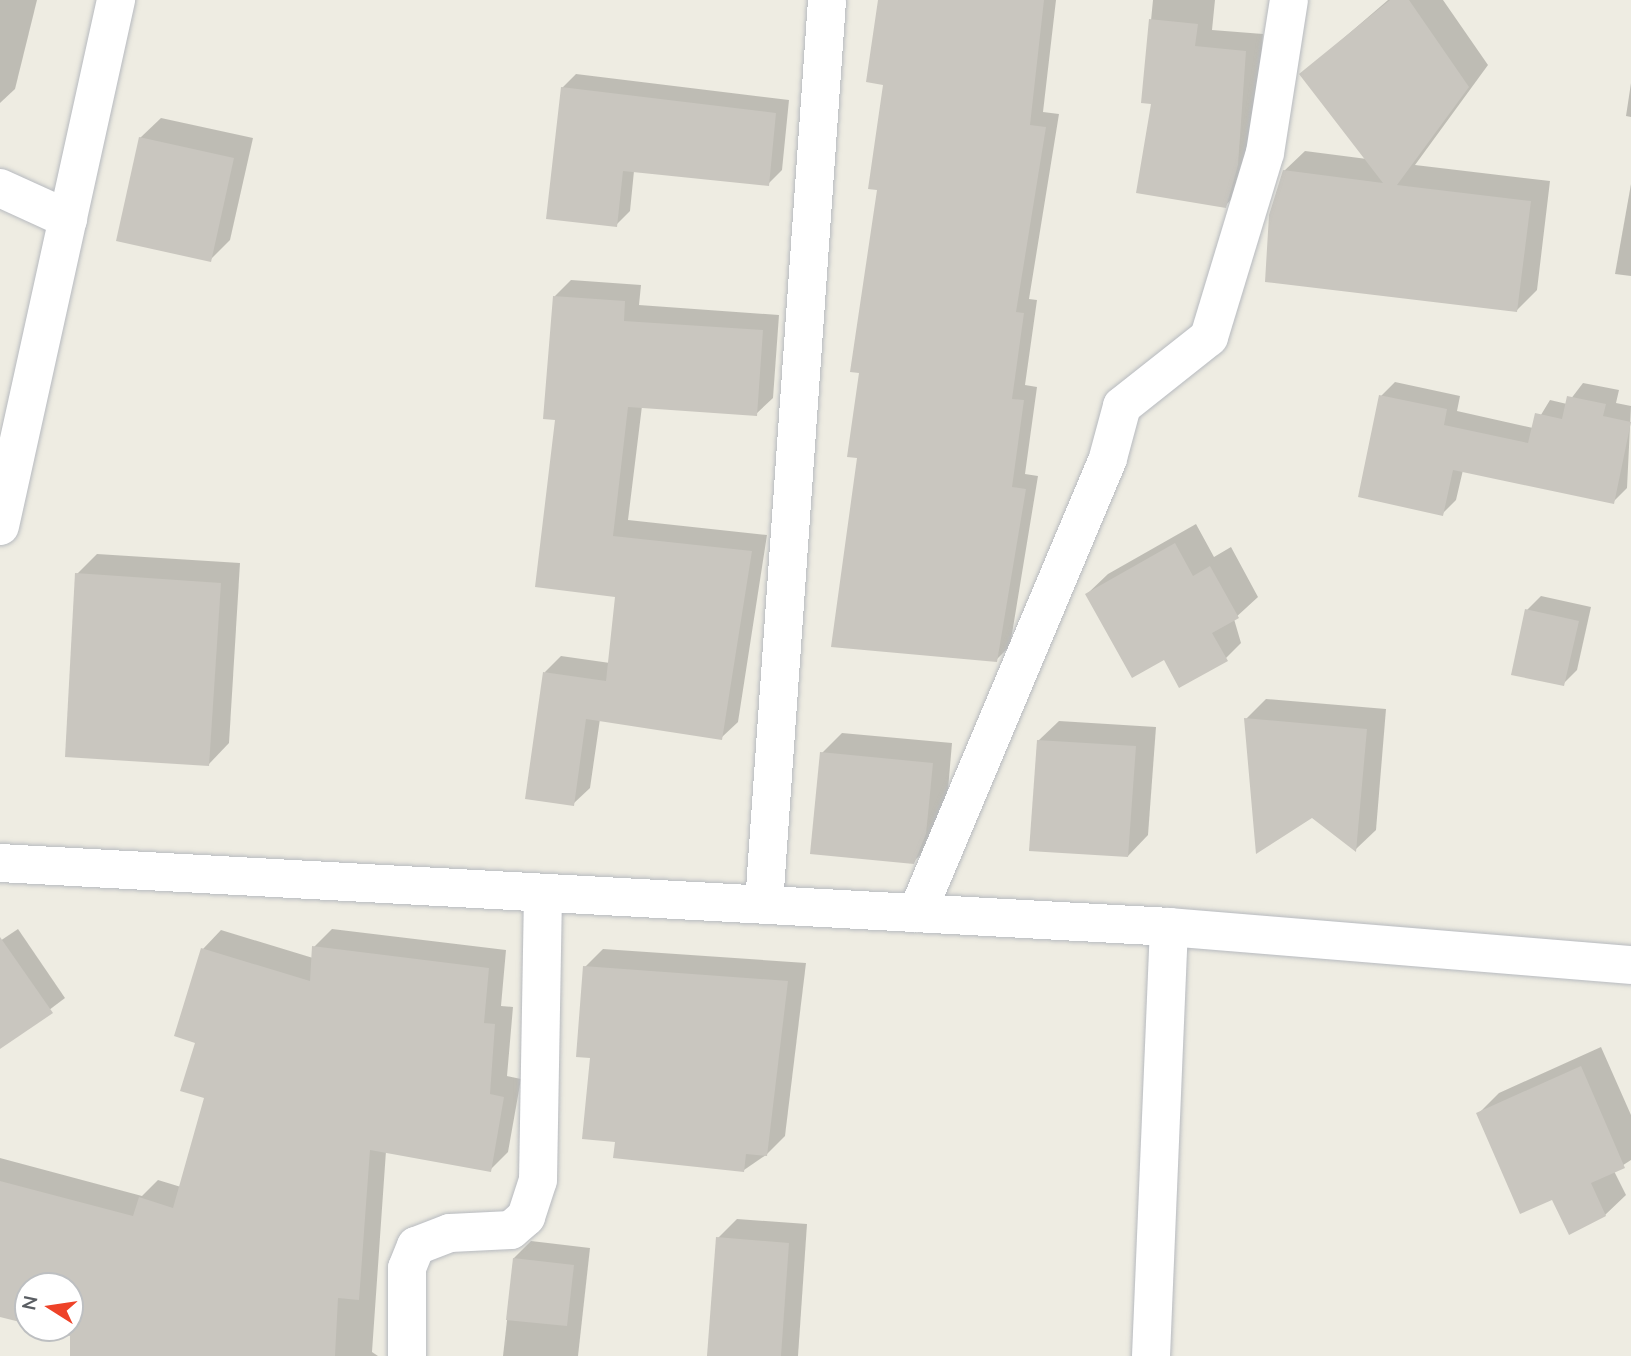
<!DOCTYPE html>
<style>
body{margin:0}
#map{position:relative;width:1631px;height:1356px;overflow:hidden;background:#eeece2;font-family:"Nunito Sans",sans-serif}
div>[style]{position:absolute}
.shadow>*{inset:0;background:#0003}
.building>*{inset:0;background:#c9c6bf}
.roads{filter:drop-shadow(0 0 2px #b7babf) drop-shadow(0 0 2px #b7babf)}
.minor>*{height:38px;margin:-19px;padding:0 19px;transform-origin:19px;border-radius:19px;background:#fff}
.tertiary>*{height:38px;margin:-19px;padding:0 19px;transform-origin:19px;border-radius:19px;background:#fff}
span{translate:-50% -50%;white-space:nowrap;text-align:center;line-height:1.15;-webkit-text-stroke:5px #fff;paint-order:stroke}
.north{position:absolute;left:14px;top:1272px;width:70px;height:70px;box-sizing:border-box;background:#fff;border:2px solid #bdbfc1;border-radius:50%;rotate:282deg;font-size:19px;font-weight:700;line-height:28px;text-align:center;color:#5a5e63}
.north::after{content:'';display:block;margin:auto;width:24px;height:32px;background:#ee4228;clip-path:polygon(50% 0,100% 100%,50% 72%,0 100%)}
</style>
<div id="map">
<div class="shadow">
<i style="clip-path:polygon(0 0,37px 0,15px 89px,0 103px)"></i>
<i style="clip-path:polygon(883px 0,1056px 0,1043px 112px,1059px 114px,1029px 299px,1037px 300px,1025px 385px,1037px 387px,1025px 474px,1038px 476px,1010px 646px,996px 660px,859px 457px,885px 83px)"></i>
<i style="clip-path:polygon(1153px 0,1215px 0,1212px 30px,1263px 34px,1255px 146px,1242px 188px,1225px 206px,1153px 103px,1143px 102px)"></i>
<i style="clip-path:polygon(1388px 0,1443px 0,1488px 65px,1415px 165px,1550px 181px,1537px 290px,1517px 310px,1284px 171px,1305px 151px,1367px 159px,1302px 74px)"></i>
<i style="clip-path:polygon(576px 74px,789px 100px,782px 170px,768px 184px,634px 171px,630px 211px,616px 225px,562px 88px)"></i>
<i style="clip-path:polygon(1631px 83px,1631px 117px,1626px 116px)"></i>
<i style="clip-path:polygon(161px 118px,253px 138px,230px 240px,210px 260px,140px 138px)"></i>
<i style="clip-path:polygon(1631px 184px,1631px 276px,1615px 274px)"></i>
<i style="clip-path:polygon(571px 280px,641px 285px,639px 305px,779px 315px,773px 398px,756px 414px,642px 406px,628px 520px,767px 535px,738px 722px,721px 738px,600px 719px,590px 788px,573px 804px,545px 672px,561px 656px,610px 663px,617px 595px,557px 419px,555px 296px)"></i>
<i style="clip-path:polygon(1395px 382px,1460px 396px,1457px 411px,1533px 428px,1550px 400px,1567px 404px,1583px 383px,1619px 390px,1616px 403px,1631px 406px,1627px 488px,1613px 502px,1463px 470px,1456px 500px,1442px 514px,1381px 396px)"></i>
<i style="clip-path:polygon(1196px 524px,1214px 557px,1231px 547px,1258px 597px,1234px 619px,1241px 643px,1221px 663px,1165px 658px,1087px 594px,1108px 574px)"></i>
<i style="clip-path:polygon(97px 554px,240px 563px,229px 743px,209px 764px,77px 574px)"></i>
<i style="clip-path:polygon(1541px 596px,1591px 607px,1577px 670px,1563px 684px,1527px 610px)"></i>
<i style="clip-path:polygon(1266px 699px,1386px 709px,1376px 830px,1356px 849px,1246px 719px)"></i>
<i style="clip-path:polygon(1059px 721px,1156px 727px,1148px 835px,1128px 856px,1038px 741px)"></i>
<i style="clip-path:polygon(842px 733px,952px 743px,946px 813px,934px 842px,913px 862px,822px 753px)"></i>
<i style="clip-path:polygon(18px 929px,65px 998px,0 1047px,0 941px)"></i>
<i style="clip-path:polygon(332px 929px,506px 950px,501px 1006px,513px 1007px,507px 1076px,521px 1079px,508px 1152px,490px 1170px,386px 1151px,372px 1352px,378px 1356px,105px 1356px,108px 1344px,49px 1328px,70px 1328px,70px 1286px,28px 1286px,28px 1322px,0 1315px,0 1158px,142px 1196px,158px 1180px,181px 1187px,206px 1097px,197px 1042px,176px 1035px,203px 949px,221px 930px,313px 958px,314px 947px)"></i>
<i style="clip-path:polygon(603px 949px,806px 963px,785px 1136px,766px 1155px,744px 1170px,617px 1141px,592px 1057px,585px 967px)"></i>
<i style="clip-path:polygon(1601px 1047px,1631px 1115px,1631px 1160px,1614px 1171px,1626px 1195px,1605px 1215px,1552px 1198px,1479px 1113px,1499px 1093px)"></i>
<i style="clip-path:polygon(737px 1219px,807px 1224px,798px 1356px,709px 1356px,718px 1238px)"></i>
<i style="clip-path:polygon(531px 1241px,590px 1248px,578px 1356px,503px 1356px,514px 1258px)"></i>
</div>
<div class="building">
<i style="clip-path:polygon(878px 0,1044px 0,1030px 125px,1046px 127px,1016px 312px,1024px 313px,1012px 399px,1024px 400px,1012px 487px,1026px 489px,997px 662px,831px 647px,857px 458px,847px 457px,859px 373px,850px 372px,877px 190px,868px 189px,883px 85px,866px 82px)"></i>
<i style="clip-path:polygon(1390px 0,1409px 0,1469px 87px,1397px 185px,1531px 201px,1517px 312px,1265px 282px,1269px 215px,1283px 170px,1383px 183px,1299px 74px)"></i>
<i style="clip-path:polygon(1149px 19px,1198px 24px,1195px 46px,1246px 51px,1238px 165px,1226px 208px,1136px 193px,1151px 104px,1141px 103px)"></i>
<i style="clip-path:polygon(561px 87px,776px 113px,769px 186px,623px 171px,617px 227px,546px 219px)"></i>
<i style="clip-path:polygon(139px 137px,234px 158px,211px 262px,116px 241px)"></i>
<i style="clip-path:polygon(553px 296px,625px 301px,624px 321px,763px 330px,757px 416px,628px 407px,613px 536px,752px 551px,722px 740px,586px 719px,574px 806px,525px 799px,543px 672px,606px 681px,615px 597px,535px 587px,555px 420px,543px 419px)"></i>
<i style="clip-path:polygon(1379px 395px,1447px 409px,1444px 425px,1528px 443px,1535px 413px,1562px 419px,1567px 396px,1606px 404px,1603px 416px,1631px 422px,1614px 504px,1453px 470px,1443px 516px,1358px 497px)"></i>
<i style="clip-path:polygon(1175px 543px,1193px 576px,1210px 566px,1239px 618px,1212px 633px,1228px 661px,1179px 688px,1164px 660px,1132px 678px,1085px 594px)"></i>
<i style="clip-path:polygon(75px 573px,221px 583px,209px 766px,65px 757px)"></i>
<i style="clip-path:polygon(1525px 609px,1579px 621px,1564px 686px,1511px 675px)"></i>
<i style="clip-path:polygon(1244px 718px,1367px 729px,1356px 852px,1312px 818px,1256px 854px)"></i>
<i style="clip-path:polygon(1037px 740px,1136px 746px,1128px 857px,1029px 851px)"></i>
<i style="clip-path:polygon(820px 752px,933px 763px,926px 834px,914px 864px,810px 854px)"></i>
<i style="clip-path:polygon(0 937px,53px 1013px,0 1049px)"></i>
<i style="clip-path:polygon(312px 946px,489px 968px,484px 1023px,495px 1024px,490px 1094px,504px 1097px,491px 1172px,370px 1150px,359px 1300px,338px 1298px,335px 1356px,70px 1356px,70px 1336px,42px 1328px,70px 1328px,70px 1286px,28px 1286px,28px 1324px,0 1317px,0 1181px,133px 1216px,139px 1197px,173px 1208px,204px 1098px,180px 1091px,195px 1043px,174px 1036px,201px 948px,310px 981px)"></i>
<i style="clip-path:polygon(583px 966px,788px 981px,767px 1156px,746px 1154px,744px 1172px,613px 1158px,615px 1142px,582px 1139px,590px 1058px,576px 1057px)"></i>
<i style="clip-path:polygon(1581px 1066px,1625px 1168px,1591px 1183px,1606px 1216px,1569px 1235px,1552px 1200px,1520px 1214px,1476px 1113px)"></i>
<i style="clip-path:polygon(716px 1237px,789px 1243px,781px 1356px,707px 1356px)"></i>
<i style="clip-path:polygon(513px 1258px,574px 1265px,567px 1326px,506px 1320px)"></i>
</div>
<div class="roads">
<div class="minor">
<i style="left:0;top:188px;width:75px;rotate:24.5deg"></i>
<i style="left:0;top:526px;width:539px;rotate:-77.56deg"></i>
<i style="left:764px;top:904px;width:906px;rotate:-86.01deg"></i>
<i style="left:917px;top:913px;width:493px;rotate:-67.2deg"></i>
<i style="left:1108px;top:458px;width:54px;rotate:-74.9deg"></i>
<i style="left:1122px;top:406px;width:111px;rotate:-38.4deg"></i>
<i style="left:1209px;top:337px;width:192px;rotate:-73.1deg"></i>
<i style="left:1265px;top:153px;width:155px;rotate:-81.1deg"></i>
<i style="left:407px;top:1356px;width:88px;rotate:-90deg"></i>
<i style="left:407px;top:1268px;width:24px;rotate:-68deg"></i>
<i style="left:416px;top:1246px;width:36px;rotate:-21deg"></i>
<i style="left:450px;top:1233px;width:61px;rotate:-2.8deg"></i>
<i style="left:511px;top:1230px;width:20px;rotate:-41deg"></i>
<i style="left:526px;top:1217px;width:39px;rotate:-72deg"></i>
<i style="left:538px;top:1180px;width:287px;rotate:-89deg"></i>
<i style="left:1151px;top:1356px;width:429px;rotate:-87.6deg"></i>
</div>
<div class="tertiary">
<i style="left:0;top:863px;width:1171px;rotate:3.13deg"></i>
<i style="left:1169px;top:927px;width:464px;rotate:4.7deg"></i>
</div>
</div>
<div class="north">N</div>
</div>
